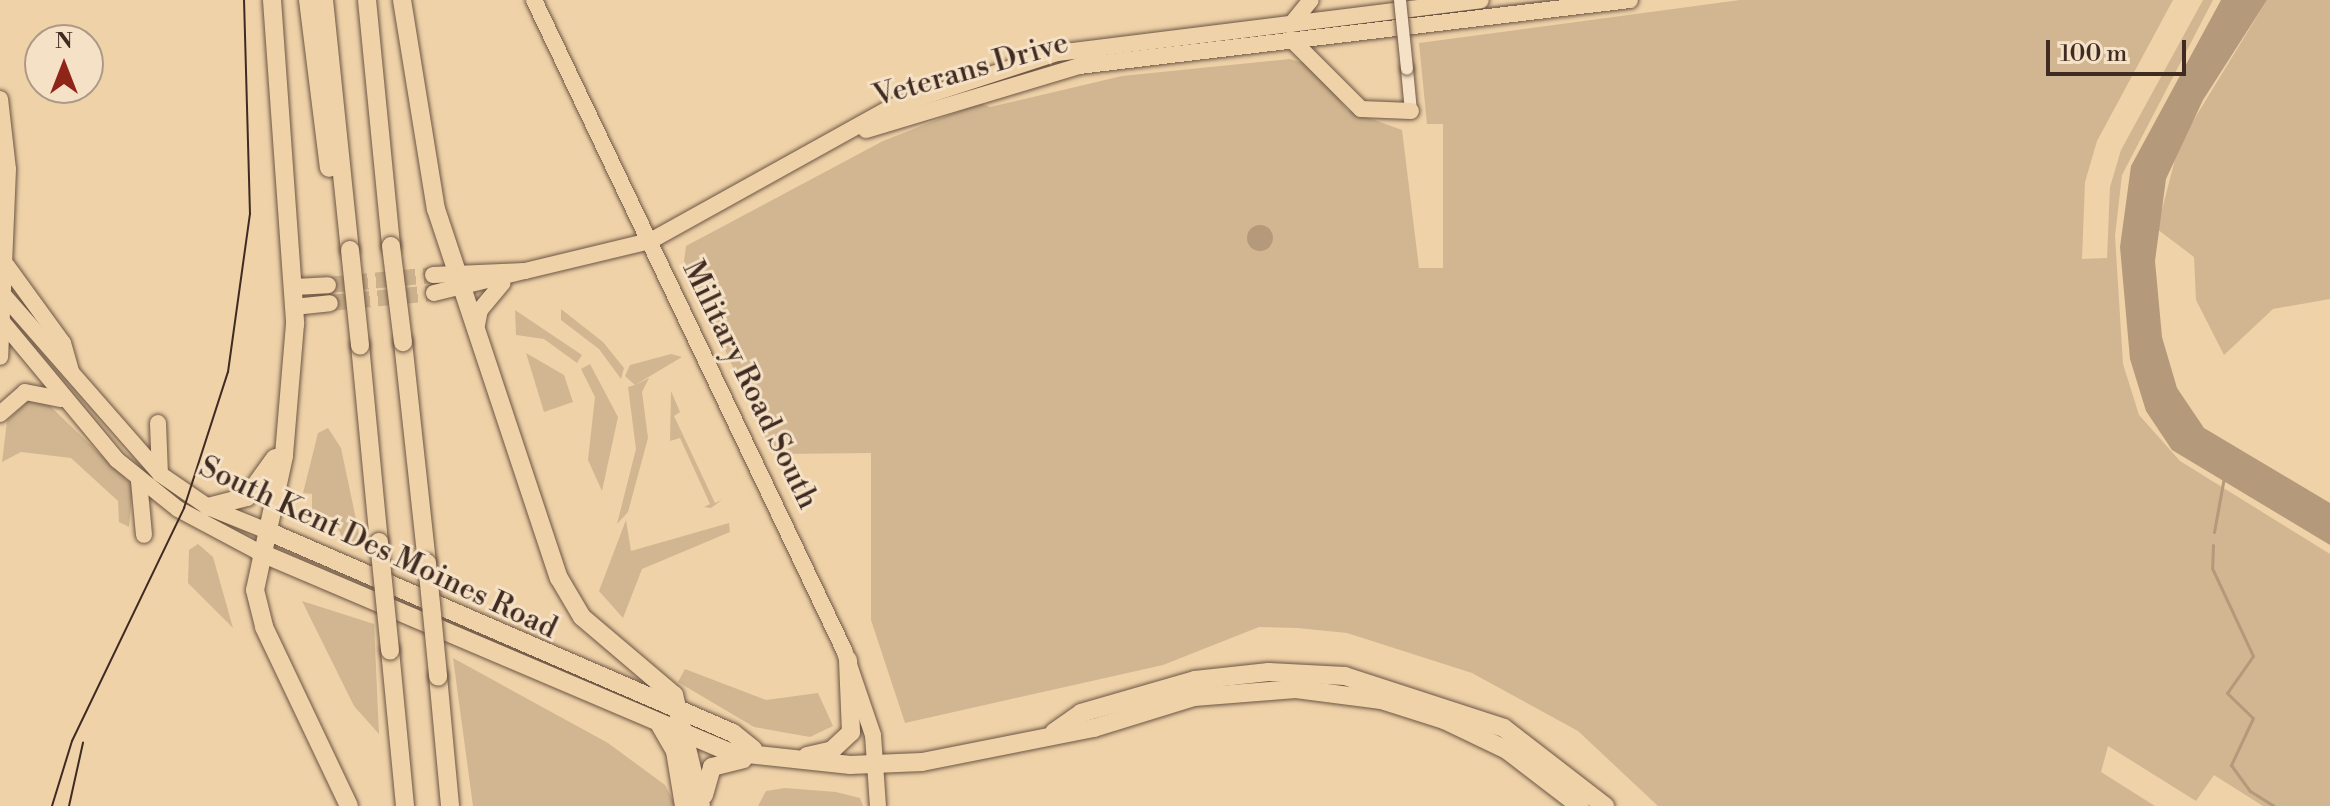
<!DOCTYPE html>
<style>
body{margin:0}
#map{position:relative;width:2330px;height:806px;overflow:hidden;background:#efd2a8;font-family:"Libre Bodoni",serif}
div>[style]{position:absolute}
.green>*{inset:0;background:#d1b691}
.water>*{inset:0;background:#b4997b}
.round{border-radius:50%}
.stream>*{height:3px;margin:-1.5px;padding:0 1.5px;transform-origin:1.5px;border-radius:1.5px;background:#b4997b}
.major-tunnel>*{height:16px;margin-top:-8px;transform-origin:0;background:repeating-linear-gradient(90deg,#ccb18d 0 16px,transparent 0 24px)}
.roads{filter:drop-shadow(0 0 2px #6c5544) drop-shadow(0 0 2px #6c5544)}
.minor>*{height:12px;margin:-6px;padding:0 6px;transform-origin:6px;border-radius:6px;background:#f5e2c6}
.major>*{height:16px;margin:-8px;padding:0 8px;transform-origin:8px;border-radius:8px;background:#efd2a8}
.highway>*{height:18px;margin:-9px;padding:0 9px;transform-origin:9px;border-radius:9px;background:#efd2a8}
.tram>*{height:2px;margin:-1px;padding:0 1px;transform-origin:1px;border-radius:1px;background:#402b23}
.bridges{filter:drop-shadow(0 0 2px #6c5544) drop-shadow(0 0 2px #6c5544)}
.minor-bridge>*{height:12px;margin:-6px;padding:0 6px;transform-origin:6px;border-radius:6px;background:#f5e2c6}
.highway-bridge>*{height:18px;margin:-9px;padding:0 9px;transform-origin:9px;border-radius:9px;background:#efd2a8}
span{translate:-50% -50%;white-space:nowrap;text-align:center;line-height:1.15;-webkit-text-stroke:6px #f5e2c6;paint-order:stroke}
.street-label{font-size:30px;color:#402b23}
.north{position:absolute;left:24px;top:24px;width:80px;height:80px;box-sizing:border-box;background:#f5e2c6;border:2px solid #ad9985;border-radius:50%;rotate:0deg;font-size:22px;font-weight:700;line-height:32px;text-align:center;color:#402b23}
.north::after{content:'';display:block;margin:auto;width:28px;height:36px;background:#8f2418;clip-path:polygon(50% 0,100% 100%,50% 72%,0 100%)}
.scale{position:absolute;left:2046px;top:40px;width:140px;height:36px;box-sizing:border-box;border:4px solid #402b23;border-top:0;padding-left:10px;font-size:24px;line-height:28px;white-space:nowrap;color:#402b23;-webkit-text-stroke:6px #f5e2c6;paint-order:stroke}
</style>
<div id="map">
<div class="green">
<i style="clip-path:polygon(1544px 0,1582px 0,1063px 64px,984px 84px,1057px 60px)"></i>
<i style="clip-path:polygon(1740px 0,2173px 0,2097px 141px,2085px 182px,2082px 259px,2107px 258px,2110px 187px,2121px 150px,2203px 0,2213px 0,2122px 175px,2115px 236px,2123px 364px,2139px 415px,2180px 461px,2330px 554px,2330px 806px,2263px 806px,2214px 775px,2196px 801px,2108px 746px,2101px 772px,2155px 806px,1658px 806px,1578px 731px,1472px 673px,1347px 633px,1297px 628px,1259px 627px,1163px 665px,905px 723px,871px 620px,871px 453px,777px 454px,769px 445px,684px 261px,686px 246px,883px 141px,980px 103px,990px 107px,1122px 76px,1290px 59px,1314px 66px,1347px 110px,1402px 130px,1419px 268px,1443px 268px,1443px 124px,1427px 124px,1419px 43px)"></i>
<i style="clip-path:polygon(2267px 0,2330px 0,2330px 299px,2273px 309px,2224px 355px,2196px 300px,2194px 257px,2157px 229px,2179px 144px)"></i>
<i style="clip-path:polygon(561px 309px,603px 342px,624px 368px,621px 379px,599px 349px,561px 320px)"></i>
<i style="clip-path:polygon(515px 310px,582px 355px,577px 363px,544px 339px,516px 335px)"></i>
<i style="clip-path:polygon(526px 353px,564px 375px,573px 402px,544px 412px)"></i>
<i style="clip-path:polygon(671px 354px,682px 357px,635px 385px,649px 378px,642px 392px,648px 438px,628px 512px,617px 524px,636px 449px,628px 387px,635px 385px,625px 376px,630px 365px)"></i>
<i style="clip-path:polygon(590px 364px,618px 417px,602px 491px,588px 460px,595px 397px,581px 369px)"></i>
<i style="clip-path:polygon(671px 391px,680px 412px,674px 416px,715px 503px,722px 500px,711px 508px,704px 507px,710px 504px,680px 438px,670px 441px)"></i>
<i style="clip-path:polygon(29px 400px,49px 405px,133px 486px,129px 527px,119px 522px,118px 501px,71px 458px,21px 452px,2px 462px,7px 421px)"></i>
<i style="clip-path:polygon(328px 428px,341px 448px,361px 543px,346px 546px,337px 526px,312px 518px,312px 494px,303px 493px,318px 433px)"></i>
<i style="clip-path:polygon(626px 520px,631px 551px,729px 523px,730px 532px,642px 569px,623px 618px,599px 591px)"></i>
<i style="clip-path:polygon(198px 544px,213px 557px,233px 628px,188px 583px,189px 550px)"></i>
<i style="clip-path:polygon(302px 601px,374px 624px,379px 734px,354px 706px)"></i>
<i style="clip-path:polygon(453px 658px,608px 743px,665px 785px,676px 806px,473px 806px)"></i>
<i style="clip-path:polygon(685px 669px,766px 700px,818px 693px,833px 726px,810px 737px,754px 727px,678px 682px)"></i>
<i style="clip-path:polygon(785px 788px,836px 792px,860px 798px,863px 806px,758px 806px,766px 791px)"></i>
</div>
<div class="water">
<i style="clip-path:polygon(2221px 0,2267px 0,2203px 100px,2166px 179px,2155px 261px,2162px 337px,2177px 388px,2204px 428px,2330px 503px,2330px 545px,2172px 450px,2146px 411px,2130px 359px,2120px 247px,2131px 166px)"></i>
<i class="round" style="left:1247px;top:225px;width:26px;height:26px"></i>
</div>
<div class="stream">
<i style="left:2214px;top:532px;width:56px;rotate:-79.7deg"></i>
<i style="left:2213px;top:545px;width:23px;rotate:92deg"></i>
<i style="left:2212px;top:568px;width:97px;rotate:65deg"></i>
<i style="left:2253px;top:656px;width:45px;rotate:125.1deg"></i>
<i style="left:2227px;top:693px;width:36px;rotate:44deg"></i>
<i style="left:2253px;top:718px;width:52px;rotate:115.1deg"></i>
<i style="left:2231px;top:765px;width:32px;rotate:54deg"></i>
<i style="left:2250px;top:791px;width:28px;rotate:32deg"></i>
</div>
<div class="major-tunnel">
<i style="left:328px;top:285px;width:105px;rotate:-5.4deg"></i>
<i style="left:330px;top:303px;width:104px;rotate:-5.5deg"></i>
</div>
<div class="roads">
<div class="minor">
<i style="left:1407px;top:69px;width:42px;rotate:84.6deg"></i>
</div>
<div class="major">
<i style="left:534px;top:0;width:720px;rotate:64.5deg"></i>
<i style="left:844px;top:650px;width:90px;rotate:71.2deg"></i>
<i style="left:873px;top:735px;width:71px;rotate:86deg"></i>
<i style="left:1293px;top:22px;width:28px;rotate:-51deg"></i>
<i style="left:1291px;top:39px;width:99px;rotate:45deg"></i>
<i style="left:1361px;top:109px;width:50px;rotate:2.3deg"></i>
<i style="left:0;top:99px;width:70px;rotate:83.5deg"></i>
<i style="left:8px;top:169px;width:188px;rotate:92.4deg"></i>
<i style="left:866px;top:130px;width:222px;rotate:-16.7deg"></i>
<i style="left:1079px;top:66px;width:555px;rotate:-6.83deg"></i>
<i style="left:7px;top:266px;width:95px;rotate:54deg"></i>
<i style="left:63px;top:343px;width:29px;rotate:74deg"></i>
<i style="left:433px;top:275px;width:92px;rotate:-2.5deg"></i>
<i style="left:525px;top:271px;width:129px;rotate:-13.5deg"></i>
<i style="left:650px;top:241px;width:277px;rotate:-29deg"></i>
<i style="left:892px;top:107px;width:174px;rotate:-18.1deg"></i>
<i style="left:1057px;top:53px;width:427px;rotate:-7.1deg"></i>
<i style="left:294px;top:287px;width:34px;rotate:-3deg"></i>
<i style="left:0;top:291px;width:243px;rotate:48.8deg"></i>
<i style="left:160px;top:474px;width:58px;rotate:34.5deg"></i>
<i style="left:208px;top:507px;width:61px;rotate:22deg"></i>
<i style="left:434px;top:293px;width:93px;rotate:-13.7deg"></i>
<i style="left:294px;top:307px;width:36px;rotate:-6deg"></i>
<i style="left:0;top:319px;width:183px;rotate:50.3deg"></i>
<i style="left:117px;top:460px;width:78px;rotate:38.8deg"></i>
<i style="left:178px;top:509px;width:92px;rotate:28deg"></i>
<i style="left:476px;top:330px;width:20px;rotate:-79deg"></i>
<i style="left:480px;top:310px;width:35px;rotate:-50deg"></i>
<i style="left:0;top:414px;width:33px;rotate:-41deg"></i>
<i style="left:25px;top:392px;width:37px;rotate:11deg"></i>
<i style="left:158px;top:423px;width:51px;rotate:87.8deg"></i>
<i style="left:139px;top:481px;width:54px;rotate:84.7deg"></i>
</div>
<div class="highway">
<i style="left:272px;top:0;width:325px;rotate:85.9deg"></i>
<i style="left:295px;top:324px;width:132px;rotate:94.8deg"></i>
<i style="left:284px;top:456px;width:137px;rotate:102.2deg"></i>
<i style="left:255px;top:590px;width:38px;rotate:76deg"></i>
<i style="left:264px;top:627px;width:198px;rotate:64.6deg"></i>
<i style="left:308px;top:0;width:169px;rotate:82.9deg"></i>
<i style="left:324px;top:0;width:251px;rotate:84.1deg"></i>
<i style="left:367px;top:0;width:247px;rotate:84.4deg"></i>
<i style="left:402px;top:0;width:212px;rotate:80.8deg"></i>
<i style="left:436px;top:209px;width:389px;rotate:71.6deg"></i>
<i style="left:559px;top:578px;width:45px;rotate:59.5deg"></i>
<i style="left:582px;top:617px;width:121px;rotate:40.3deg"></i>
<i style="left:674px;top:695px;width:114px;rotate:76.3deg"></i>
<i style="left:403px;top:342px;width:222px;rotate:83.8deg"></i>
<i style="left:360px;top:345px;width:198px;rotate:84.5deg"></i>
<i style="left:208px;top:507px;width:40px;rotate:-14.4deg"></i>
<i style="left:247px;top:497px;width:48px;rotate:-54.3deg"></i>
<i style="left:265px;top:530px;width:510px;rotate:23.45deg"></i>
<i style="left:733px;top:733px;width:26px;rotate:39deg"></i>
<i style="left:259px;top:552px;width:511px;rotate:23.05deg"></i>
<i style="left:729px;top:752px;width:122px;rotate:6.1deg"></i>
<i style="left:850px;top:765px;width:72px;rotate:-2.4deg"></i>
<i style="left:922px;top:762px;width:175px;rotate:-11.2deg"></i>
<i style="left:1094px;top:728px;width:105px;rotate:-17.2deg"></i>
<i style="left:1194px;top:697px;width:102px;rotate:-4.5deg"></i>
<i style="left:1296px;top:689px;width:86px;rotate:7.4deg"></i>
<i style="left:1381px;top:700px;width:66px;rotate:17.6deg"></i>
<i style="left:1444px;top:720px;width:70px;rotate:25.5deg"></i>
<i style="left:1507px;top:750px;width:92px;rotate:37.5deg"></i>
<i style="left:390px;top:650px;width:157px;rotate:84.5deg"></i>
<i style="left:438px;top:676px;width:131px;rotate:84.7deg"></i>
<i style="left:660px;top:725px;width:30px;rotate:60deg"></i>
<i style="left:675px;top:751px;width:56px;rotate:80.7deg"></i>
<i style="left:1054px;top:732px;width:33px;rotate:-35deg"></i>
<i style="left:1081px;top:713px;width:119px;rotate:-16.1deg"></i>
<i style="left:1195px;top:680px;width:74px;rotate:-6.2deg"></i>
<i style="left:1269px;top:672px;width:76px;rotate:3deg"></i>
<i style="left:1345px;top:676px;width:167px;rotate:18.1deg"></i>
<i style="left:1504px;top:728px;width:128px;rotate:37.7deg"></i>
<i style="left:807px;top:756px;width:26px;rotate:-13deg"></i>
<i style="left:832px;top:750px;width:26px;rotate:-43deg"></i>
<i style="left:851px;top:732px;width:72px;rotate:-92.4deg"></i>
<i style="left:704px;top:795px;width:29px;rotate:-74deg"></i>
<i style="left:712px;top:767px;width:32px;rotate:-14deg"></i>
</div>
</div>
<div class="tram">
<i style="left:52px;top:806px;width:68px;rotate:-72.9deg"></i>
<i style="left:72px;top:741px;width:259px;rotate:-64.3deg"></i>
<i style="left:184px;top:508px;width:143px;rotate:-72.1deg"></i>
<i style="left:228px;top:372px;width:160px;rotate:-82.1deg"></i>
<i style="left:250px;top:214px;width:214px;rotate:-91.6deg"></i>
<i style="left:69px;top:806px;width:65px;rotate:-77.5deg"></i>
</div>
<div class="bridges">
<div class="minor-bridge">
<i style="left:1400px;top:0;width:69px;rotate:84.2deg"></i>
</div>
<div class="highway-bridge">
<i style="left:391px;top:246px;width:97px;rotate:82.9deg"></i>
<i style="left:350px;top:250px;width:96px;rotate:84deg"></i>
<i style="left:379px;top:542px;width:109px;rotate:84.2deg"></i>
<i style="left:427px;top:563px;width:114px;rotate:84.4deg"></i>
</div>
</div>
<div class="street-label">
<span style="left:971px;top:70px;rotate:-16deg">Veterans Drive</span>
<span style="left:750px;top:385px;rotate:64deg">Military Road South</span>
<span style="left:378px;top:548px;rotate:25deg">South Kent Des Moines Road</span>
</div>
<div class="north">N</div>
<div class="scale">100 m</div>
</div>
